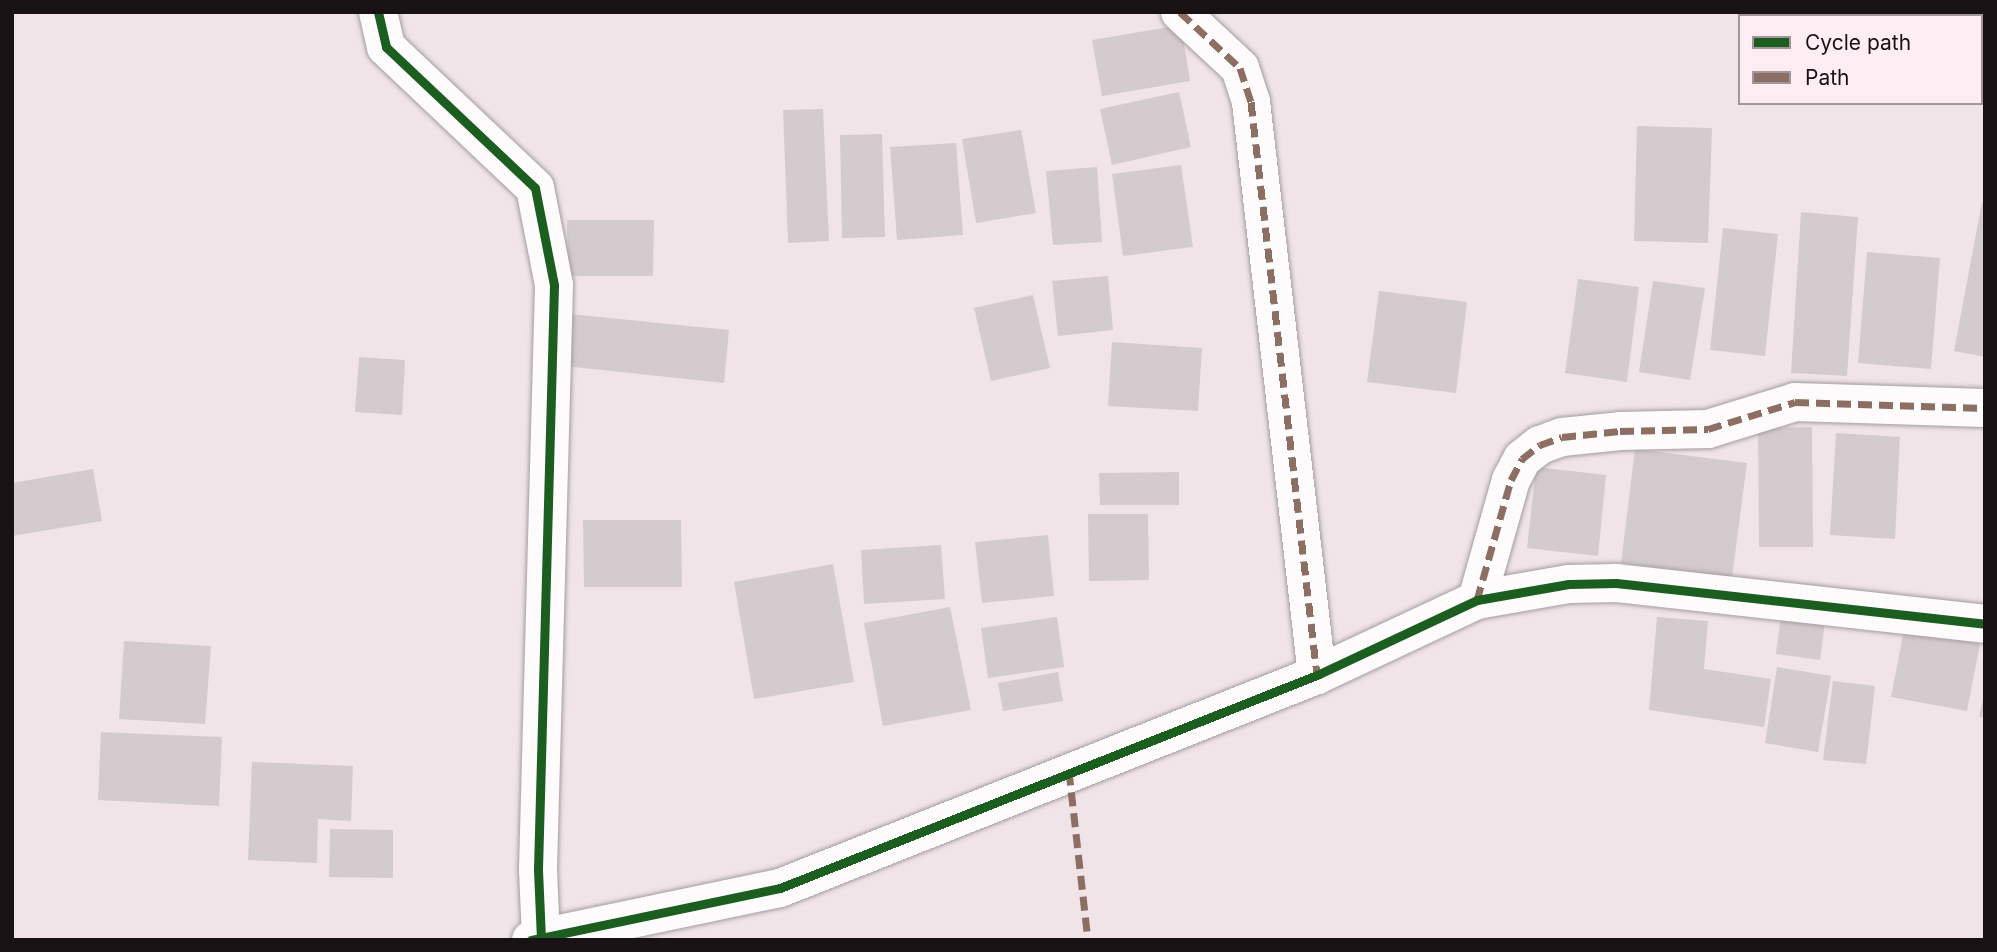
<!DOCTYPE html>
<style>
body{margin:0}
#map{position:relative;width:1997px;height:952px;overflow:hidden;background:#f0e4e8;font-family:Inter,sans-serif}
div>[style]{position:absolute}
.building>*{inset:0;background:#d4cbcf}
.roads{filter:drop-shadow(0 0 2px #a59c9f) drop-shadow(0 0 2px #a59c9f)}
.street>*{height:38px;margin:-19px;padding:0 19px;transform-origin:19px;border-radius:19px;background:#fdfbfc}
.quiet>*{height:7px;margin-top:-3.5px;transform-origin:0;background:repeating-linear-gradient(90deg,#8d6e63 0 14px,transparent 0 21px)}
.cycleway>*{height:9px;margin:-4.5px;padding:0 4.5px;transform-origin:4.5px;border-radius:4.5px;background:#1b5e20}
span{translate:-50% -50%;white-space:nowrap;text-align:center;line-height:1.15;-webkit-text-stroke:5px #feeef4;paint-order:stroke}
.frame{position:absolute;inset:0;border:14px solid #191215;pointer-events:none}
.legend{position:absolute;left:1738px;top:14px;width:245px;height:91px;box-sizing:border-box;background:#feeef4;border:2px solid #a2969b;margin:0;padding:9px 12px;list-style:none;font-size:21px;color:#191215}
.legend li{display:flex;align-items:center;gap:14px;height:35px}
.legend b{width:35px;border:2px solid #a2969b}
</style>
<div id="map">
<div class="building">
<i style="clip-path:polygon(1181px 25px,1190px 81px,1102px 96px,1092px 40px)"></i>
<i style="clip-path:polygon(1179px 92px,1191px 147px,1112px 165px,1100px 109px)"></i>
<i style="clip-path:polygon(823px 109px,829px 241px,788px 243px,783px 110px)"></i>
<i style="clip-path:polygon(1637px 126px,1712px 128px,1708px 243px,1634px 241px)"></i>
<i style="clip-path:polygon(1021px 130px,1036px 213px,976px 223px,962px 139px)"></i>
<i style="clip-path:polygon(882px 134px,885px 237px,842px 238px,840px 135px)"></i>
<i style="clip-path:polygon(956px 143px,963px 235px,897px 240px,890px 147px)"></i>
<i style="clip-path:polygon(1181px 165px,1193px 247px,1123px 256px,1112px 174px)"></i>
<i style="clip-path:polygon(1097px 167px,1102px 242px,1053px 245px,1046px 171px)"></i>
<i style="clip-path:polygon(1982px 202px,1985px 202px,1985px 357px,1954px 351px)"></i>
<i style="clip-path:polygon(1801px 212px,1858px 217px,1847px 376px,1791px 373px)"></i>
<i style="clip-path:polygon(567px 220px,654px 220px,653px 276px,568px 276px)"></i>
<i style="clip-path:polygon(1723px 228px,1778px 234px,1765px 356px,1710px 350px)"></i>
<i style="clip-path:polygon(1867px 252px,1940px 258px,1931px 369px,1858px 363px)"></i>
<i style="clip-path:polygon(1108px 276px,1113px 330px,1058px 336px,1052px 281px)"></i>
<i style="clip-path:polygon(1578px 279px,1639px 287px,1627px 382px,1565px 373px)"></i>
<i style="clip-path:polygon(1653px 281px,1705px 288px,1690px 380px,1639px 372px)"></i>
<i style="clip-path:polygon(1379px 291px,1467px 302px,1456px 393px,1367px 382px)"></i>
<i style="clip-path:polygon(1033px 295px,1050px 368px,991px 381px,974px 308px)"></i>
<i style="clip-path:polygon(570px 314px,729px 330px,724px 383px,565px 366px)"></i>
<i style="clip-path:polygon(1112px 342px,1202px 348px,1198px 411px,1108px 406px)"></i>
<i style="clip-path:polygon(359px 357px,405px 360px,402px 415px,355px 412px)"></i>
<i style="clip-path:polygon(1812px 427px,1813px 547px,1759px 547px,1758px 428px)"></i>
<i style="clip-path:polygon(1836px 433px,1900px 437px,1895px 539px,1830px 535px)"></i>
<i style="clip-path:polygon(1635px 449px,1747px 463px,1732px 578px,1621px 563px)"></i>
<i style="clip-path:polygon(1536px 467px,1606px 475px,1598px 556px,1527px 548px)"></i>
<i style="clip-path:polygon(93px 469px,102px 521px,12px 536px,12px 483px)"></i>
<i style="clip-path:polygon(1179px 472px,1179px 505px,1100px 505px,1099px 473px)"></i>
<i style="clip-path:polygon(1088px 514px,1148px 514px,1149px 580px,1089px 581px)"></i>
<i style="clip-path:polygon(583px 520px,681px 520px,682px 587px,584px 587px)"></i>
<i style="clip-path:polygon(1048px 535px,1054px 596px,982px 603px,975px 542px)"></i>
<i style="clip-path:polygon(941px 545px,945px 599px,864px 604px,861px 550px)"></i>
<i style="clip-path:polygon(833px 564px,854px 682px,754px 699px,734px 582px)"></i>
<i style="clip-path:polygon(950px 607px,971px 710px,883px 726px,864px 623px)"></i>
<i style="clip-path:polygon(1781px 615px,1825px 621px,1820px 660px,1776px 654px)"></i>
<i style="clip-path:polygon(1057px 617px,1064px 667px,988px 678px,981px 628px)"></i>
<i style="clip-path:polygon(1657px 617px,1708px 621px,1704px 669px,1771px 679px,1764px 727px,1649px 710px)"></i>
<i style="clip-path:polygon(1904px 630px,1980px 644px,1967px 711px,1891px 697px)"></i>
<i style="clip-path:polygon(124px 641px,211px 646px,205px 724px,119px 719px)"></i>
<i style="clip-path:polygon(1777px 667px,1831px 676px,1818px 752px,1765px 743px)"></i>
<i style="clip-path:polygon(1058px 672px,1063px 701px,1003px 711px,998px 683px)"></i>
<i style="clip-path:polygon(1833px 681px,1875px 686px,1866px 764px,1823px 760px)"></i>
<i style="clip-path:polygon(1984px 694px,1985px 694px,1985px 718px,1979px 717px)"></i>
<i style="clip-path:polygon(101px 732px,222px 737px,219px 806px,98px 800px)"></i>
<i style="clip-path:polygon(252px 762px,353px 766px,351px 821px,318px 819px,317px 863px,248px 860px)"></i>
<i style="clip-path:polygon(330px 829px,393px 830px,393px 878px,329px 877px)"></i>
</div>
<div class="roads">
<div class="street">
<i style="left:378px;top:12px;width:36px;rotate:77deg"></i>
<i style="left:386px;top:47px;width:205px;rotate:43.4deg"></i>
<i style="left:535px;top:188px;width:99px;rotate:78.9deg"></i>
<i style="left:554px;top:285px;width:585px;rotate:91.57deg"></i>
<i style="left:538px;top:870px;width:68px;rotate:87.5deg"></i>
<i style="left:1180px;top:12px;width:82px;rotate:43deg"></i>
<i style="left:1240px;top:68px;width:36px;rotate:72deg"></i>
<i style="left:1251px;top:102px;width:577px;rotate:83.43deg"></i>
<i style="left:1477px;top:600px;width:125px;rotate:-74.2deg"></i>
<i style="left:1511px;top:480px;width:24px;rotate:-62deg"></i>
<i style="left:1522px;top:459px;width:23px;rotate:-38deg"></i>
<i style="left:1540px;top:445px;width:23px;rotate:-20deg"></i>
<i style="left:1562px;top:437px;width:58px;rotate:-5.9deg"></i>
<i style="left:1620px;top:431px;width:88px;rotate:-1.3deg"></i>
<i style="left:1708px;top:429px;width:91px;rotate:-17.2deg"></i>
<i style="left:1795px;top:402px;width:190px;rotate:1.8deg"></i>
<i style="left:531px;top:940px;width:254px;rotate:-11.8deg"></i>
<i style="left:780px;top:888px;width:578px;rotate:-21.64deg"></i>
<i style="left:1317px;top:675px;width:177px;rotate:-25.1deg"></i>
<i style="left:1477px;top:600px;width:93px;rotate:-9.9deg"></i>
<i style="left:1569px;top:584px;width:47px;rotate:-1.2deg"></i>
<i style="left:1616px;top:583px;width:371px;rotate:6.3deg"></i>
</div>
</div>
<div class="quiet">
<i style="left:1180px;top:12px;width:82px;rotate:43deg"></i>
<i style="left:1240px;top:68px;width:36px;rotate:72deg"></i>
<i style="left:1251px;top:102px;width:577px;rotate:83.43deg"></i>
<i style="left:1477px;top:600px;width:125px;rotate:-74.2deg"></i>
<i style="left:1511px;top:480px;width:24px;rotate:-62deg"></i>
<i style="left:1522px;top:459px;width:23px;rotate:-38deg"></i>
<i style="left:1540px;top:445px;width:23px;rotate:-20deg"></i>
<i style="left:1562px;top:437px;width:58px;rotate:-5.9deg"></i>
<i style="left:1620px;top:431px;width:88px;rotate:-1.3deg"></i>
<i style="left:1708px;top:429px;width:91px;rotate:-17.2deg"></i>
<i style="left:1795px;top:402px;width:190px;rotate:1.8deg"></i>
<i style="left:1069px;top:771px;width:170px;rotate:83.6deg"></i>
</div>
<div class="cycleway">
<i style="left:378px;top:12px;width:36px;rotate:77deg"></i>
<i style="left:386px;top:47px;width:205px;rotate:43.4deg"></i>
<i style="left:535px;top:188px;width:99px;rotate:78.9deg"></i>
<i style="left:554px;top:285px;width:585px;rotate:91.57deg"></i>
<i style="left:538px;top:870px;width:68px;rotate:87.5deg"></i>
<i style="left:531px;top:940px;width:254px;rotate:-11.8deg"></i>
<i style="left:780px;top:888px;width:578px;rotate:-21.64deg"></i>
<i style="left:1317px;top:675px;width:177px;rotate:-25.1deg"></i>
<i style="left:1477px;top:600px;width:93px;rotate:-9.9deg"></i>
<i style="left:1569px;top:584px;width:47px;rotate:-1.2deg"></i>
<i style="left:1616px;top:583px;width:371px;rotate:6.3deg"></i>
</div>
<div class="frame"></div>
<ul class="legend">
<li><b style="height:9px;background:#1b5e20"></b>Cycle path</li>
<li><b style="height:9px;background:#8d6e63"></b>Path</li>
</ul>
</div>
